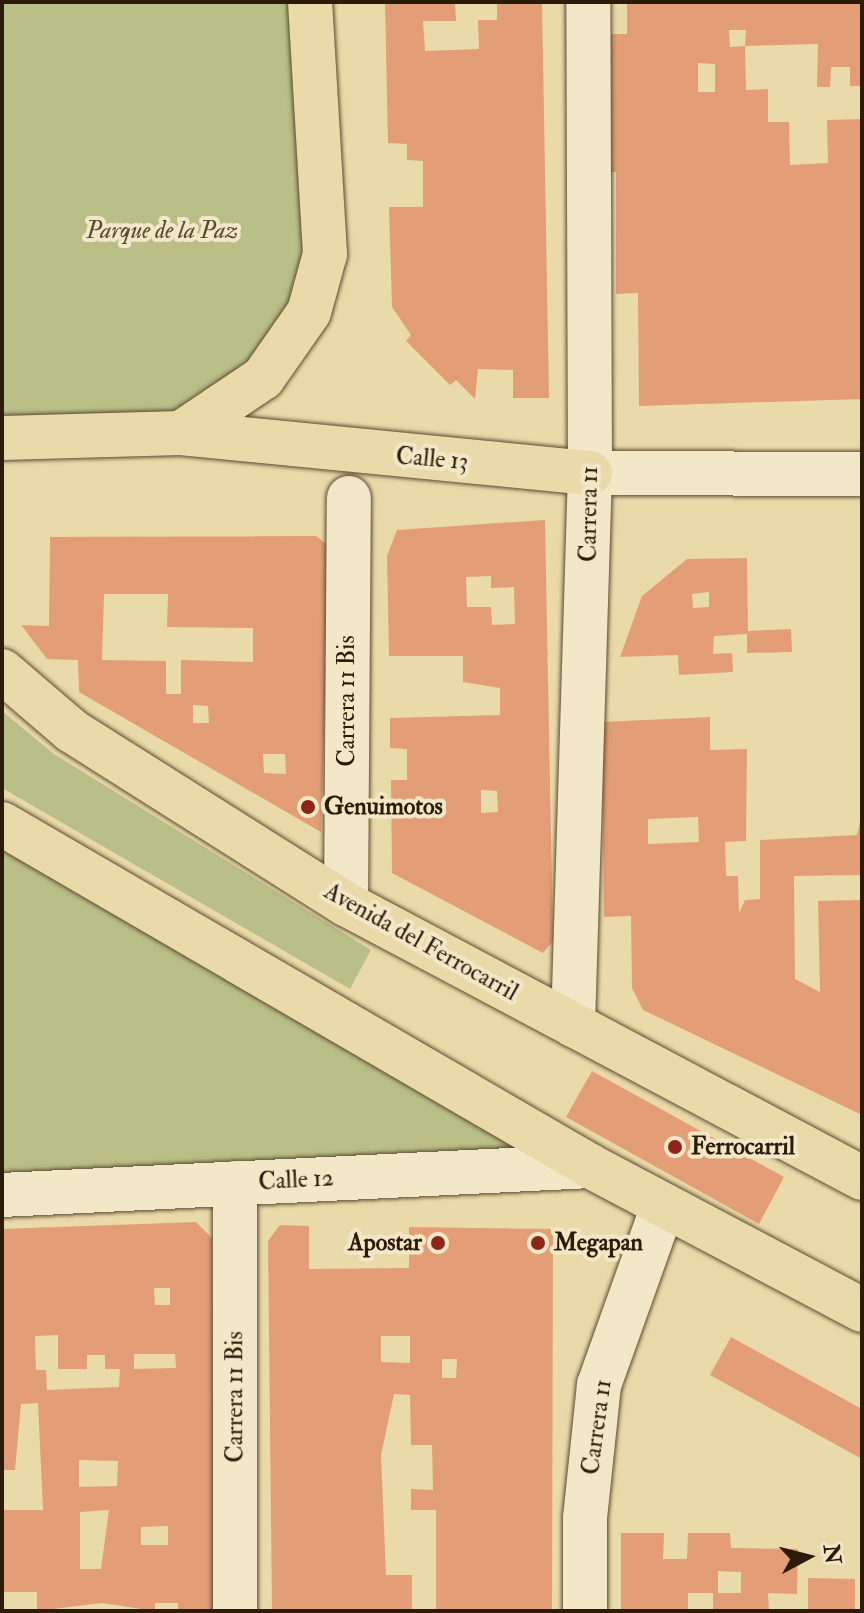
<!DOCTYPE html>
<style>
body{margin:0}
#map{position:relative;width:864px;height:1613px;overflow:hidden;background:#ebdaa9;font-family:"IM FELL Double Pica",serif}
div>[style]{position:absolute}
.green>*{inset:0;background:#b9bf87}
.building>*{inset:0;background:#e39e77}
.roads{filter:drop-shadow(0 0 2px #5c4b31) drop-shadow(0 0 2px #5c4b31)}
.minor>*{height:44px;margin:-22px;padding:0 22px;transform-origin:22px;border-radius:22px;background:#f2e7c7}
.major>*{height:44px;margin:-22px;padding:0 22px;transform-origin:22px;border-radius:22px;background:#ebdaa9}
.dots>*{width:22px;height:22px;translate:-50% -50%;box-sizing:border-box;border:4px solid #f2e7c7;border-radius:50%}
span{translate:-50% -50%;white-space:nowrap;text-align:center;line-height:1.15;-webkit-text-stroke:8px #f2e7c7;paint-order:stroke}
.park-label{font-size:24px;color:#574c2f;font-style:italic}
.street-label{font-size:24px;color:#2d1b09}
.poi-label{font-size:24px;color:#2d1b09;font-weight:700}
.left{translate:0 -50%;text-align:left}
.right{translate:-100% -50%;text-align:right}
.frame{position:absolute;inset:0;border:4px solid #2d1b09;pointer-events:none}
.north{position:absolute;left:768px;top:1517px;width:80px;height:80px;-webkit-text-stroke:6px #f2e7c7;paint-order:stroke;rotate:83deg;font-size:22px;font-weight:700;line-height:32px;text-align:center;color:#2d1b09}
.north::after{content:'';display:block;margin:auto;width:28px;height:36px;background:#2d1b09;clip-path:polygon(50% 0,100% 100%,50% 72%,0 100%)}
</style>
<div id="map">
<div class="green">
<i style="clip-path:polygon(2px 2px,310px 2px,309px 312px,181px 433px,2px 438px)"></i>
<i style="clip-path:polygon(2px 711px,54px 754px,371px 950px,350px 989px,2px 788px)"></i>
<i style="clip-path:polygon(2px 824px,590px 1166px,2px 1195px)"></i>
</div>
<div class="building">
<i style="clip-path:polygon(385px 2px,455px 2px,456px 21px,423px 21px,425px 51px,479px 49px,478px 20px,497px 20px,497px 2px,542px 2px,549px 398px,513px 398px,513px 370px,478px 369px,475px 399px,456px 380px,450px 385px,406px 341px,411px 335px,392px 307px,389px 207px,423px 207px,423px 161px,407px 160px,407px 144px,388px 143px)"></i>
<i style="clip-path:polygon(evenodd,627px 2px,862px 2px,862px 86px,850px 86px,850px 67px,831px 67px,830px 87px,817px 87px,818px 44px,745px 46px,746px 30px,729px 30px,730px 47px,745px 46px,746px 90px,768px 89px,768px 122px,789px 122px,790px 165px,828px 163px,827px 120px,862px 119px,862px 399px,639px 406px,638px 293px,616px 294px,616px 172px,610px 172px,608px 34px,627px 34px,627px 2px,698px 63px,715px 64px,715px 92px,698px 92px,698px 63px)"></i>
<i style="clip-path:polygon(evenodd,545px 520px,553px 941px,543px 953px,392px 873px,391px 780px,407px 780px,407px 749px,390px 748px,390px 718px,500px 715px,500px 688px,463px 682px,463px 656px,389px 656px,387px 556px,397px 530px,545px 520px,491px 576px,491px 588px,514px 587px,515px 624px,492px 625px,491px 607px,467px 607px,466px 577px,491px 576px,545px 520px,481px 790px,497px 791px,498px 812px,481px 813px,481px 790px)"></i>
<i style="clip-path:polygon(evenodd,316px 536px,326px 544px,328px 598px,321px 832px,79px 692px,78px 660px,47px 659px,21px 625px,49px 626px,50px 537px,316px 536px,104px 594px,168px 594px,167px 627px,253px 628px,253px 662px,181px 660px,181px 694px,166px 694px,166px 661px,102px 660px,104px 594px,316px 536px,193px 705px,208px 706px,209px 723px,193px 723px,193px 705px,316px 536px,263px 754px,285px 754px,286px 774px,264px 773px,263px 754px)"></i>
<i style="clip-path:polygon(evenodd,747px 558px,748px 631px,791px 629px,792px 652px,747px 653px,747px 634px,714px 636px,713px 654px,732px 653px,733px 672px,679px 675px,678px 655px,620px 657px,642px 596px,687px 559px,747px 558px,709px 592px,709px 607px,693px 608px,692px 594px,709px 592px)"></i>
<i style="clip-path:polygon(evenodd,710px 717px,710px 750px,747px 749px,746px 841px,725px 842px,726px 876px,738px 876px,739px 913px,745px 900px,760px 899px,760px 840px,857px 835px,862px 814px,862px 875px,794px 876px,795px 979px,820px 992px,818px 901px,862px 900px,862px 1115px,643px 1010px,632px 988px,631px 916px,604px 917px,602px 722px,710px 717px,698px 817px,699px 842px,648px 844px,648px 819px,698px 817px)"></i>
<i style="clip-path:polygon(592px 1071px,784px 1177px,759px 1224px,566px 1117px)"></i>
<i style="clip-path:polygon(evenodd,196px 1222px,212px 1238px,214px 1611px,178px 1611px,178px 1603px,155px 1603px,155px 1611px,102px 1603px,37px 1611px,37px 1592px,2px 1592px,2px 1510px,43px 1510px,38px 1403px,21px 1404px,15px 1470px,2px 1470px,2px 1229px,196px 1222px,154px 1288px,170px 1288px,170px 1305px,155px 1305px,154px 1288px,196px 1222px,58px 1335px,58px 1369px,87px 1369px,87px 1355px,105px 1355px,105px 1369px,120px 1369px,119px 1387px,47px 1390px,46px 1370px,36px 1370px,35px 1336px,58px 1335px,196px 1222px,134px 1354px,175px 1354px,176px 1368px,134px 1369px,134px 1354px,196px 1222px,79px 1460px,118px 1461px,117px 1486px,79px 1487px,79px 1460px,196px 1222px,109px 1510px,101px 1569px,80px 1569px,80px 1512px,109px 1510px,196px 1222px,168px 1526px,168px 1545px,141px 1545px,141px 1527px,168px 1526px)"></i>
<i style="clip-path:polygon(evenodd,280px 1225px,309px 1226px,309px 1269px,409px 1268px,409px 1227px,553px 1229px,552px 1611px,436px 1611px,436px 1510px,411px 1510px,411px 1489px,433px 1490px,432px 1445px,411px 1445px,410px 1395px,394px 1394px,381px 1455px,386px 1575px,412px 1575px,412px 1610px,272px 1611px,268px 1241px,280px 1225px,381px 1336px,410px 1336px,410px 1363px,381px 1362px,381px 1336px,280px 1225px,442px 1359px,457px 1359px,456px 1378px,442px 1378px,442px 1359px)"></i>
<i style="clip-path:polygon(731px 1337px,862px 1409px,862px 1459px,710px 1375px)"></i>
<i style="clip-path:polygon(evenodd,621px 1533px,664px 1533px,663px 1559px,687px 1559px,688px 1533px,730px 1533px,731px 1548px,798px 1549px,797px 1594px,768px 1593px,769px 1611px,713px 1611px,713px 1593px,688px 1593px,688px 1611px,621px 1611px,621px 1533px,718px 1571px,741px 1572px,741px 1593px,718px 1593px,718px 1571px)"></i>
<i style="clip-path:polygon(808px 1578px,855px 1579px,855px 1611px,808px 1611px)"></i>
</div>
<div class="roads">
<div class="minor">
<i style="left:590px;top:473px;width:272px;rotate:0.2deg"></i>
<i style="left:346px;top:904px;width:406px;rotate:-89.6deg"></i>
<i style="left:573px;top:1025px;width:552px;rotate:-88.24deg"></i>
<i style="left:590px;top:473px;width:471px;rotate:-90.2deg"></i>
<i style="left:235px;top:1183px;width:428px;rotate:90deg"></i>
<i style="left:2px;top:1195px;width:589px;rotate:-2.82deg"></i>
<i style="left:585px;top:1611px;width:93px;rotate:-90deg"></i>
<i style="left:585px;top:1518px;width:134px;rotate:-84deg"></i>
<i style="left:599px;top:1385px;width:190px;rotate:-70.3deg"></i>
</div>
<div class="major">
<i style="left:181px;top:433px;width:99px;rotate:-33.9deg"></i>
<i style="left:263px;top:378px;width:80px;rotate:-55.1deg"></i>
<i style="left:309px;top:312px;width:60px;rotate:-74.6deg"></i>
<i style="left:325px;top:254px;width:252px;rotate:-93.4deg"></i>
<i style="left:2px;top:438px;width:179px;rotate:-1.6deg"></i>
<i style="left:181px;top:433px;width:411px;rotate:5.6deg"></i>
<i style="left:2px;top:671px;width:92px;rotate:40.6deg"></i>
<i style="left:72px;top:731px;width:324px;rotate:32.3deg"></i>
<i style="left:346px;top:904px;width:584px;rotate:27.97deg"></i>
<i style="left:2px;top:824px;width:680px;rotate:30.18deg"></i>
<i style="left:590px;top:1166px;width:308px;rotate:27.9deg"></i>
</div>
</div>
<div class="dots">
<i style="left:308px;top:807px;background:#8f2418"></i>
<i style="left:675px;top:1147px;background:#8f2418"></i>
<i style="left:438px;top:1243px;background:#8f2418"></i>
<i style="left:538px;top:1243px;background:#8f2418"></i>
</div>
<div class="park-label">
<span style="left:162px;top:231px">Parque de la Paz</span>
</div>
<div class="street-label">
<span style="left:432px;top:459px;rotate:5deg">Calle 13</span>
<span style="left:589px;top:514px;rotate:-89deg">Carrera 11</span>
<span style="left:347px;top:701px;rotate:-90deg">Carrera 11 Bis</span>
<span style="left:421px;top:942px;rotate:29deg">Avenida del Ferrocarril</span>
<span style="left:296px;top:1180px;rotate:-3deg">Calle 12</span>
<span style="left:235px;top:1397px;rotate:-90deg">Carrera 11 Bis</span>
<span style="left:597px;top:1427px;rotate:-82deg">Carrera 11</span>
</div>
<div class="poi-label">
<span class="left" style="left:324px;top:807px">Genuimotos</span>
<span class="left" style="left:691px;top:1147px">Ferrocarril</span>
<span class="right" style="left:422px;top:1243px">Apostar</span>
<span class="left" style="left:554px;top:1243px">Megapan</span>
</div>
<div class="frame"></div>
<div class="north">N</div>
</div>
